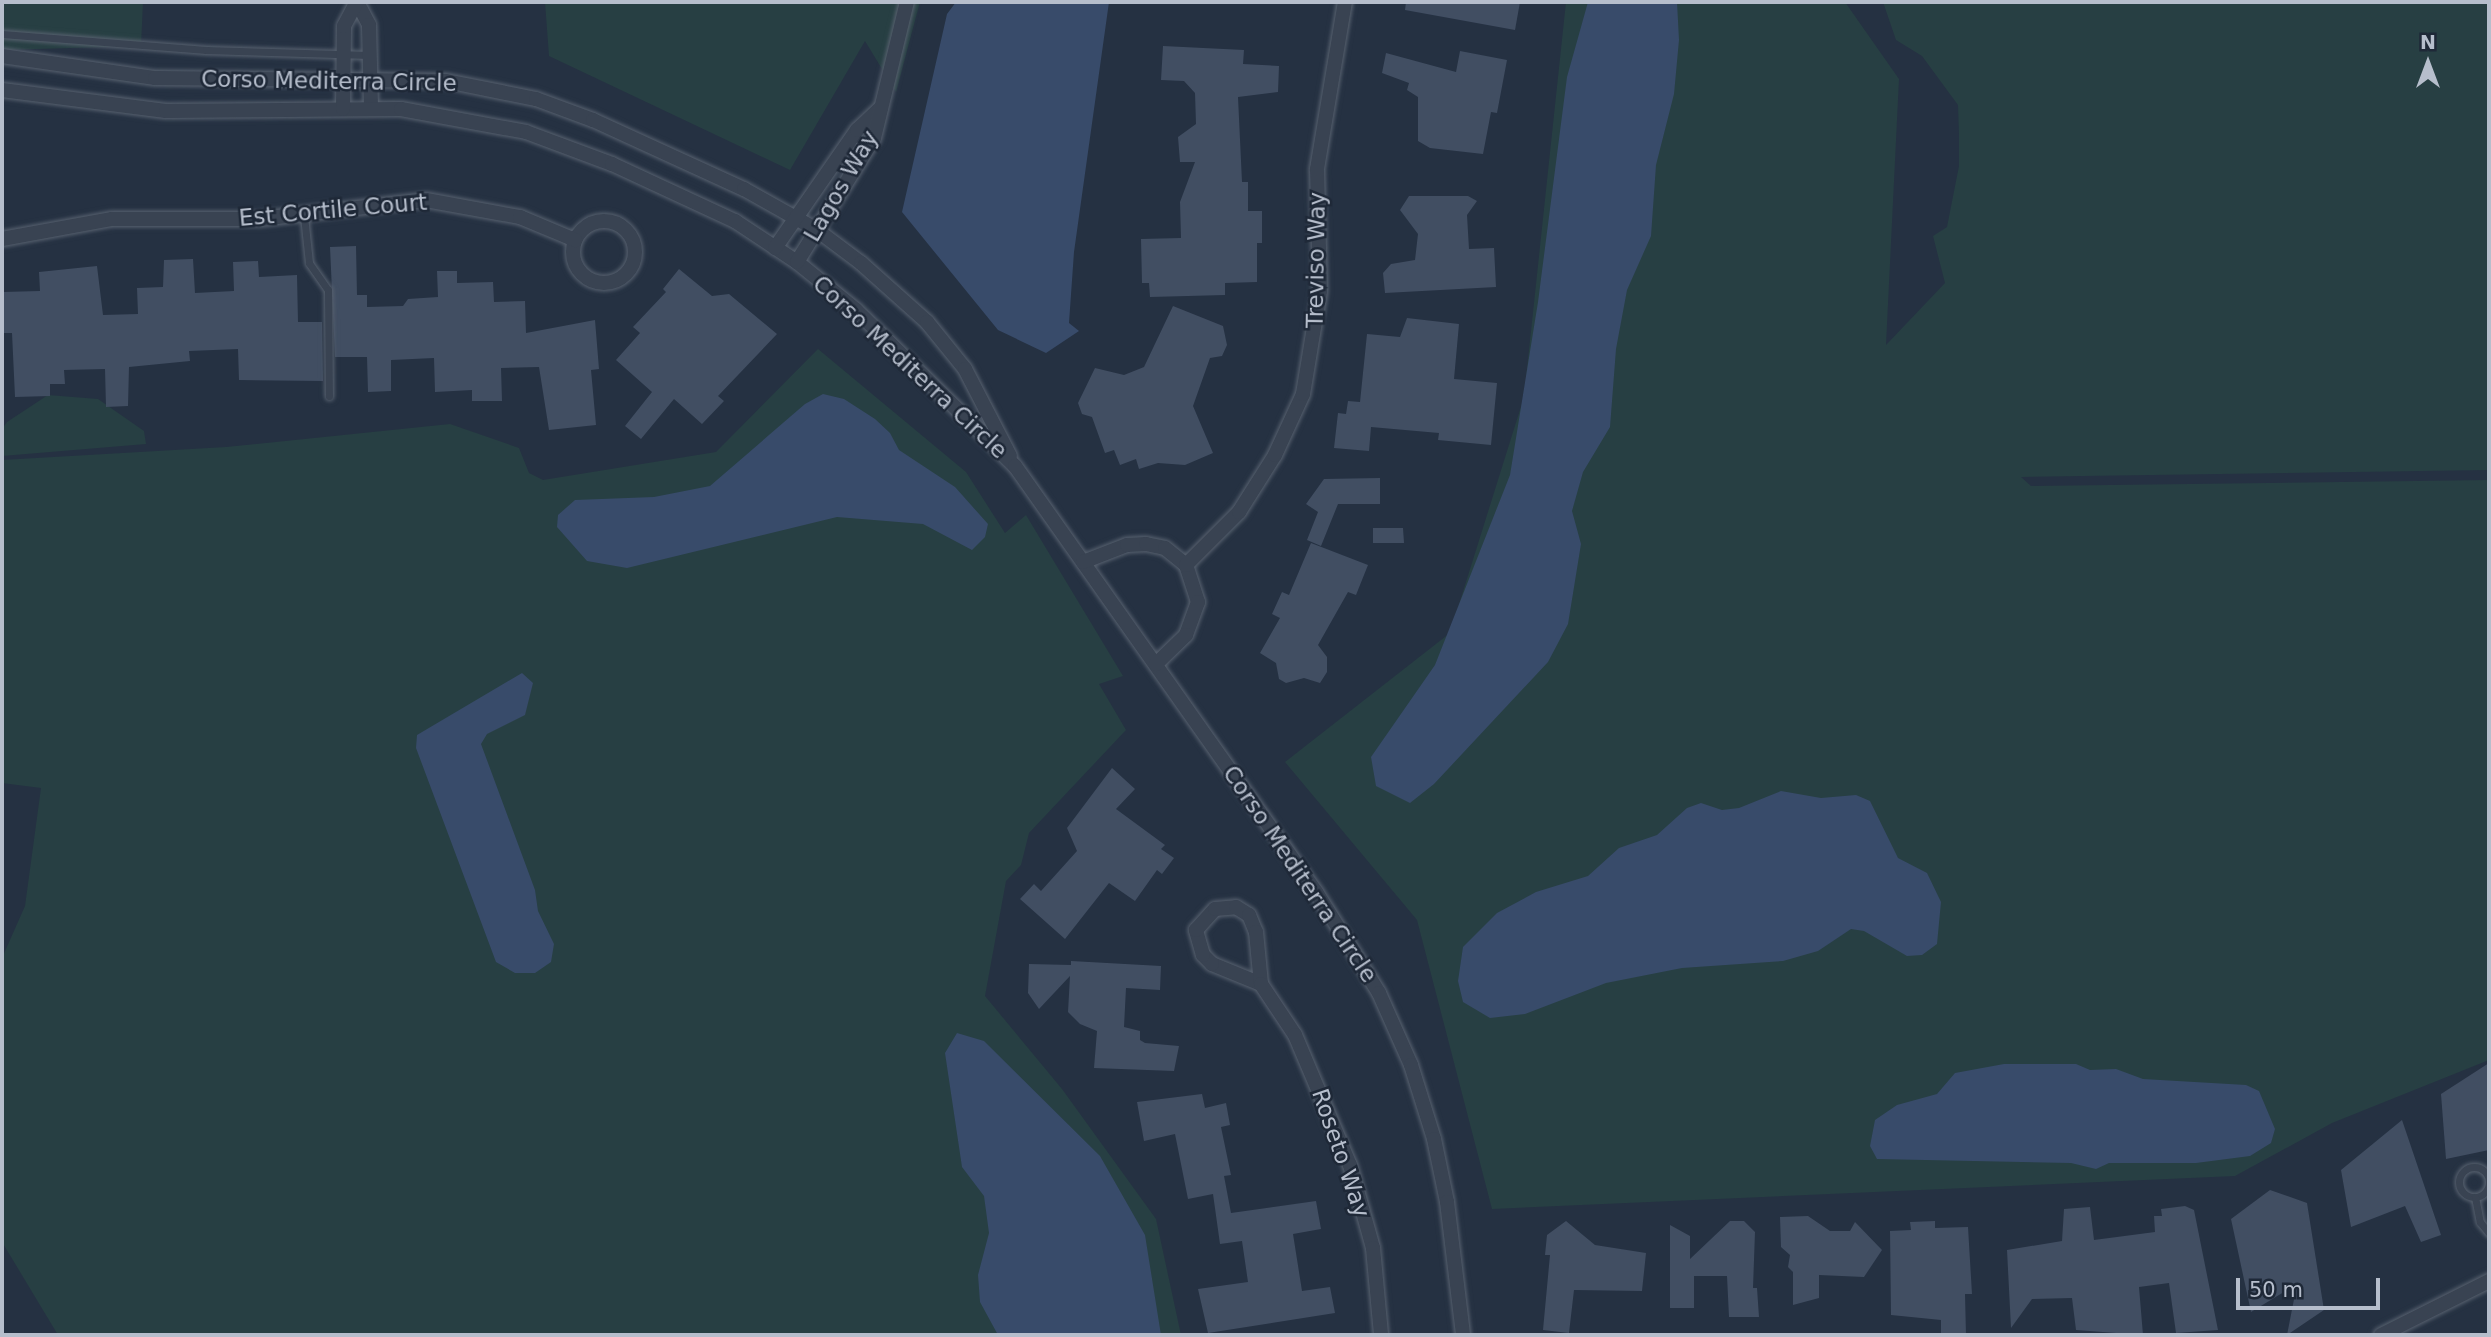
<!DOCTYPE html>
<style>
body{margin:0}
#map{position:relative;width:2491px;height:1337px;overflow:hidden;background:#253142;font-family:"DejaVu Sans",sans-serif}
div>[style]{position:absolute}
.green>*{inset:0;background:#273f43}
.water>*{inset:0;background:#384b6a}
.building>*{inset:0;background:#414e62}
.roads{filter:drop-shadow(0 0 2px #57616f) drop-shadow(0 0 2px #57616f)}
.service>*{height:7px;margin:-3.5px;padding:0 3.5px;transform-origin:3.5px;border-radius:3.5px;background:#394352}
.service>.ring{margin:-3.5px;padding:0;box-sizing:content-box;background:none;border:7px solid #394352;border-radius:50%}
.minor>*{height:14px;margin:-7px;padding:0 7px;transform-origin:7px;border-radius:7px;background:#394352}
.minor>.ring{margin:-7px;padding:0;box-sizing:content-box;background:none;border:14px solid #394352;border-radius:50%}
span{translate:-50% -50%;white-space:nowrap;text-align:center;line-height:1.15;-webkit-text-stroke:5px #1e2837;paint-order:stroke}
.street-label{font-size:23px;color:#b6becc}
.frame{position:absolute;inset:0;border:4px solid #b6becc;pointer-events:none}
.north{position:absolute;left:2393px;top:28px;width:70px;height:70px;-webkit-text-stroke:5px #1e2837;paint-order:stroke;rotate:0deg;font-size:19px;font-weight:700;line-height:28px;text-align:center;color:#b6becc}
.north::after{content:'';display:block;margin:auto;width:24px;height:32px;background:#b6becc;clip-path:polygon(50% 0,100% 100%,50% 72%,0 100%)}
.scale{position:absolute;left:2236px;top:1278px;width:144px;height:32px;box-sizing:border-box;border:4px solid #b6becc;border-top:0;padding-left:9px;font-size:21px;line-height:24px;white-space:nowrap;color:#b6becc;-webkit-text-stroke:5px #1e2837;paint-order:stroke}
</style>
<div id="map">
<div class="green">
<i style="clip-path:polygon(2px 2px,143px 2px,141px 46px,2px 50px)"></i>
<i style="clip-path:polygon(545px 2px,920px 2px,896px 92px,865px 41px,790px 170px,549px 56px)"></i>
<i style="clip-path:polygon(1566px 2px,1845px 2px,1899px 79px,1886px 345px,1945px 283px,1933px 236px,1947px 227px,1959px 166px,1959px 135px,1958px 105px,1922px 56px,1896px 40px,1883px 2px,2489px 2px,2489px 470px,2021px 477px,2031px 486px,2489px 480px,2489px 1060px,2332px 1123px,2235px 1176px,1492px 1209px,1417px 920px,1285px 762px,1450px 633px,1524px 397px)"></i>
<i style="clip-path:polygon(818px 349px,966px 472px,1005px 533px,1026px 515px,1123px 676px,1099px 684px,1126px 730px,1029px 833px,1021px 865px,1006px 881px,985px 996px,1062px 1089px,1156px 1219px,1181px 1335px,58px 1335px,2px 1242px,2px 958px,25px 906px,41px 788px,2px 783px,2px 460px,226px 447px,450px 424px,519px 448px,529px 473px,543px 480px,716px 452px)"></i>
<i style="clip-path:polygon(48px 395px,98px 399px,144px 431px,146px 444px,2px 456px,2px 429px,7px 422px)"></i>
</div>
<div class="water">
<i style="clip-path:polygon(956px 2px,1109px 2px,1074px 252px,1069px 323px,1079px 331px,1046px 353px,998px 330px,902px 212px,947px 14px)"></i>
<i style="clip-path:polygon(1588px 2px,1677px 2px,1679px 40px,1674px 94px,1656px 165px,1651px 236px,1627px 290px,1616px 349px,1610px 427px,1583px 472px,1572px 511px,1581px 544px,1568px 624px,1548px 662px,1434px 784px,1410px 803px,1376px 786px,1371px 757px,1435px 665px,1510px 475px,1538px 302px,1567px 77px)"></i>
<i style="clip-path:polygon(823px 394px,844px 399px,875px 419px,890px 433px,899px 450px,955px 487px,988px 524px,985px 537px,972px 550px,923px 524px,837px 517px,627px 568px,587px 561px,557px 527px,558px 515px,575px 500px,654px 497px,710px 486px,805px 404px)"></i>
<i style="clip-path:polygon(522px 673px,533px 683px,525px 715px,487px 734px,481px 744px,535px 890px,538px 911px,554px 944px,551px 962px,535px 973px,515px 973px,496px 962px,416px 748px,417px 735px)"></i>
<i style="clip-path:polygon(1781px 791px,1821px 798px,1856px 795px,1870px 801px,1898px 858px,1927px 873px,1941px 902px,1937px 944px,1922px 955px,1907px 956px,1864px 931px,1851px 929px,1818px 951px,1783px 961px,1682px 968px,1606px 983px,1525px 1014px,1490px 1018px,1463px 1002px,1458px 981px,1463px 947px,1497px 913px,1536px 892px,1588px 876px,1619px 848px,1657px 835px,1687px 808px,1701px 803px,1722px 810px,1739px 808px)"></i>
<i style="clip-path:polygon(957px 1033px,984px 1041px,1100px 1156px,1145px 1235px,1161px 1335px,998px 1335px,980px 1302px,978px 1275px,989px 1233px,984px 1196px,962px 1167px,945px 1053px)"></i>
<i style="clip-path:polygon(2004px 1064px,2076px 1064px,2090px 1070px,2116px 1069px,2143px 1079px,2246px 1085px,2259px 1091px,2275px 1129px,2271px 1143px,2250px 1156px,2196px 1163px,2109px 1163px,2096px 1169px,2071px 1163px,1877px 1159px,1870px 1146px,1875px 1120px,1897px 1105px,1937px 1094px,1955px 1073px)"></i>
</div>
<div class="building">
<i style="clip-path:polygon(1406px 2px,1520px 2px,1515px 30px,1405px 10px)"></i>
<i style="clip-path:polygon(1163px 46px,1244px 50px,1243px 64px,1279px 66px,1278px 92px,1238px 97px,1242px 182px,1248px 182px,1248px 211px,1262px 211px,1262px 243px,1257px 243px,1257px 282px,1225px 283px,1225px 295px,1150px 297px,1149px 283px,1142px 283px,1141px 239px,1181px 238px,1180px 202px,1195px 162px,1180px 162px,1178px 137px,1196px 124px,1195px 93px,1184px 81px,1161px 80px)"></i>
<i style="clip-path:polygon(1460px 51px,1507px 60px,1497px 113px,1491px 112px,1483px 154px,1430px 148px,1418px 141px,1418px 97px,1407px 90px,1409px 83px,1382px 73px,1386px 53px,1456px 72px)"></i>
<i style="clip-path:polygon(1409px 196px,1468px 196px,1477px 201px,1467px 215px,1469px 249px,1494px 248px,1496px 287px,1385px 293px,1383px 273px,1391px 264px,1415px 260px,1418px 234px,1400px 210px)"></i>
<i style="clip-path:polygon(356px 246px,357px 295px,367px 295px,367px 307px,403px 306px,408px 299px,438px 297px,437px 271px,457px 271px,457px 283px,493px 282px,494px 302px,525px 301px,526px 333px,595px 320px,599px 369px,591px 370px,596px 425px,549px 430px,539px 367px,501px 368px,502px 401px,472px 401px,472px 390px,435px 392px,434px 358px,391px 360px,391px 391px,368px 392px,367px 357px,335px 357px,330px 247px)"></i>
<i style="clip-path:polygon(193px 259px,195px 293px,234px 291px,233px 262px,258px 261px,259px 277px,297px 275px,298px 322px,322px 322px,323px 381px,239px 380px,238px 349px,189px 351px,190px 361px,129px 367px,128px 406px,106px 407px,105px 369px,64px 370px,65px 384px,50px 384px,50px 396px,15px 397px,12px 333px,4px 333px,3px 292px,40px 291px,39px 272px,97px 266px,103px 315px,138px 314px,137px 288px,163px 287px,164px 260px)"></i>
<i style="clip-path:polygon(679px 269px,712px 296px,729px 294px,777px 334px,718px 396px,724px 401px,702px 424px,674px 399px,641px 439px,625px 426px,652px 392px,616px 360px,640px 333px,633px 327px,666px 292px,663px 289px)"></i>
<i style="clip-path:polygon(1173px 306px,1223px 326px,1227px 345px,1222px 356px,1210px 358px,1193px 406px,1213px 453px,1185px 465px,1158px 463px,1139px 469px,1136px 459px,1120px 465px,1114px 450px,1105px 453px,1092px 417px,1082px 414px,1078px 403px,1095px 368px,1124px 375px,1144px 367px)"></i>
<i style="clip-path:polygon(1407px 318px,1459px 324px,1454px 379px,1497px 383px,1491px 445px,1438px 440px,1439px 433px,1371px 427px,1369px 451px,1334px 448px,1338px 413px,1346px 414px,1348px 401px,1360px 402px,1367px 334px,1400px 337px)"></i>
<i style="clip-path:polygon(1380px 478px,1380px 504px,1338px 504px,1321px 546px,1307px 540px,1318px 512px,1306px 504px,1324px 479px)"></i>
<i style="clip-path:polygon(1373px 528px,1403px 528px,1404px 543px,1373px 543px)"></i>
<i style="clip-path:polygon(1311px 543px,1368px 565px,1356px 595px,1348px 592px,1318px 645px,1327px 657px,1327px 672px,1320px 683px,1304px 678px,1286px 683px,1279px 679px,1276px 663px,1260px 653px,1280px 618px,1272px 614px,1282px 592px,1289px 595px)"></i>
<i style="clip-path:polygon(1112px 768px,1135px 789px,1116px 809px,1165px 845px,1161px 849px,1174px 858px,1162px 874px,1157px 870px,1135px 901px,1109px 883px,1065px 939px,1020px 899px,1034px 884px,1041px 891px,1077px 851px,1067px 828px)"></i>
<i style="clip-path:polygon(1071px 961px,1161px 966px,1160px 990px,1126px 988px,1124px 1027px,1140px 1031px,1140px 1040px,1145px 1043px,1179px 1046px,1174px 1071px,1094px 1068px,1097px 1031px,1080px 1024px,1068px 1012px,1070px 976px,1039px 1009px,1028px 993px,1029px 964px,1071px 965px)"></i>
<i style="clip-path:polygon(2489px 1063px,2489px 1150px,2446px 1159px,2441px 1094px)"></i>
<i style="clip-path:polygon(1202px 1094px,1205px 1108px,1226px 1103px,1230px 1125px,1221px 1127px,1231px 1175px,1224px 1176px,1231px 1213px,1316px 1201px,1321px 1229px,1293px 1234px,1302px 1291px,1330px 1287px,1335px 1313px,1208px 1333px,1198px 1289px,1248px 1282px,1242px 1241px,1220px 1244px,1213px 1194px,1188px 1199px,1175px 1134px,1144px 1141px,1137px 1102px)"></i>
<i style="clip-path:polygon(2402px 1120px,2441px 1235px,2421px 1242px,2405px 1206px,2351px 1227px,2341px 1170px)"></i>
<i style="clip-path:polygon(2270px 1190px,2307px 1203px,2324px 1310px,2287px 1335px,2297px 1284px,2251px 1312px,2231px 1219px)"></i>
<i style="clip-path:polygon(2185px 1206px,2194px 1210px,2218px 1330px,2176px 1333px,2169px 1283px,2139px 1287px,2143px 1335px,2076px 1330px,2072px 1298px,2032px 1299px,2011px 1328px,2007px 1250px,2062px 1241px,2064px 1209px,2090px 1207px,2094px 1240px,2155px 1232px,2154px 1216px,2162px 1216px,2161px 1209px)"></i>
<i style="clip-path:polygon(1808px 1216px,1830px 1231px,1850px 1231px,1855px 1222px,1882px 1250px,1864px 1277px,1819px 1275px,1819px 1298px,1793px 1305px,1793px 1272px,1788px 1267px,1790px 1255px,1781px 1247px,1780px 1217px)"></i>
<i style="clip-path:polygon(1566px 1221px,1595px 1245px,1646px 1253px,1642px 1291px,1574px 1290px,1569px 1333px,1543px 1330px,1550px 1255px,1545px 1255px,1547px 1235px)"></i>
<i style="clip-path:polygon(1730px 1221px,1744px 1221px,1755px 1232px,1753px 1288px,1757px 1288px,1759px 1317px,1729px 1317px,1727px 1276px,1694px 1276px,1694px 1308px,1670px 1308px,1670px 1225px,1690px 1236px,1690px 1259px)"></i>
<i style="clip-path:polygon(1935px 1221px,1935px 1228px,1968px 1227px,1972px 1294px,1965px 1294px,1966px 1335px,1941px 1335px,1941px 1320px,1891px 1315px,1890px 1231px,1911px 1230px,1910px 1222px)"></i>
</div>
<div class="roads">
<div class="service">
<i style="left:2px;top:34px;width:205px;rotate:4.5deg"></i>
<i style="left:206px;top:50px;width:163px;rotate:1.8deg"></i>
<i style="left:304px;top:216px;width:47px;rotate:83.9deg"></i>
<i style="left:309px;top:263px;width:33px;rotate:55deg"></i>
<i style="left:328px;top:290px;width:106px;rotate:89.5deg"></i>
<i class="ring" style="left:2459px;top:1167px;width:23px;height:23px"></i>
<i style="left:2475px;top:1197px;width:25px;rotate:79deg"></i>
<i style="left:2480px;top:1222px;width:14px;rotate:51deg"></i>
</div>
<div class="minor">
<i style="left:357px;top:2px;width:26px;rotate:62deg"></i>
<i style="left:369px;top:25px;width:84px;rotate:88.6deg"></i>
<i style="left:2px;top:56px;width:155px;rotate:8.2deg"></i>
<i style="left:155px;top:78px;width:291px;rotate:0.6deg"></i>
<i style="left:446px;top:81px;width:92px;rotate:11.3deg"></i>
<i style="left:536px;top:99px;width:61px;rotate:20.2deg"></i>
<i style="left:593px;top:120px;width:166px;rotate:24.6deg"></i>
<i style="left:744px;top:189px;width:84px;rotate:29.3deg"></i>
<i style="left:817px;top:230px;width:55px;rotate:36.9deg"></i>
<i style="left:861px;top:263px;width:89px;rotate:41.8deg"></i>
<i style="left:927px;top:322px;width:60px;rotate:51deg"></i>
<i style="left:965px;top:369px;width:98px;rotate:62.7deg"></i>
<i style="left:2px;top:90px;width:165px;rotate:7.3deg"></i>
<i style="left:166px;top:111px;width:235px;rotate:-0.5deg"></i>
<i style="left:401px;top:109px;width:127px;rotate:10.4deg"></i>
<i style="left:526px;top:132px;width:92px;rotate:20.4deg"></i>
<i style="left:612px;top:164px;width:136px;rotate:24.9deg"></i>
<i style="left:735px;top:221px;width:74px;rotate:33.5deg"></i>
<i style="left:797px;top:262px;width:76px;rotate:39.1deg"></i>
<i style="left:856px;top:310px;width:223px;rotate:44.5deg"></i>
<i style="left:1015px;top:466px;width:522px;rotate:54.76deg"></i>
<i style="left:1316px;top:892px;width:119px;rotate:58deg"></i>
<i style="left:1379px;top:993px;width:79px;rotate:66deg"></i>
<i style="left:1411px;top:1065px;width:77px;rotate:72.7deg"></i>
<i style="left:1434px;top:1139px;width:64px;rotate:78.3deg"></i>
<i style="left:1447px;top:1202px;width:134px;rotate:83.1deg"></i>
<i style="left:343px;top:109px;width:83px;rotate:-89.3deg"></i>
<i style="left:344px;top:26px;width:27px;rotate:-62deg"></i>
<i class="ring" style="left:573px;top:221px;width:48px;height:48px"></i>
<i style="left:2px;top:239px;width:112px;rotate:-10.3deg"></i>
<i style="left:112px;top:219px;width:148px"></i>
<i style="left:260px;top:219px;width:167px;rotate:-6.5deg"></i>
<i style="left:426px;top:200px;width:96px;rotate:10.3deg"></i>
<i style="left:520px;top:217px;width:60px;rotate:22.7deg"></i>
<i style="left:775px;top:248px;width:144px;rotate:-55.2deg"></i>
<i style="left:857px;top:130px;width:33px;rotate:-43deg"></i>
<i style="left:797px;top:262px;width:146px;rotate:-58.2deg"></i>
<i style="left:874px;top:138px;width:140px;rotate:-76.4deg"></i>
<i style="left:1083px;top:562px;width:47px;rotate:-21.1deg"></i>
<i style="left:1127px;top:545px;width:19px;rotate:-3deg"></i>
<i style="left:1146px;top:544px;width:19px;rotate:12deg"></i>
<i style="left:1165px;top:548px;width:27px;rotate:39deg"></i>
<i style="left:1186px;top:565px;width:39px;rotate:72deg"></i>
<i style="left:1198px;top:602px;width:35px;rotate:110deg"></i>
<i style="left:1186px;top:635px;width:42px;rotate:136deg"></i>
<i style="left:1186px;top:565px;width:75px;rotate:-45deg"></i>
<i style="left:1239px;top:512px;width:67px;rotate:-57.7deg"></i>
<i style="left:1275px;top:455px;width:67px;rotate:-65.3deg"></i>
<i style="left:1303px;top:394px;width:104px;rotate:-80.6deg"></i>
<i style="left:1320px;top:291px;width:122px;rotate:-91.4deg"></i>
<i style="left:1317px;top:169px;width:169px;rotate:-80.5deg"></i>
<i style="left:1261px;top:984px;width:53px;rotate:-157.8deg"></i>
<i style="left:1212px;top:964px;width:13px;rotate:-135deg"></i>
<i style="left:1203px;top:955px;width:26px;rotate:-106deg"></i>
<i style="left:1196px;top:930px;width:28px;rotate:-48deg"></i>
<i style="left:1215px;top:909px;width:21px;rotate:-5deg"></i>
<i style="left:1236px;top:907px;width:15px;rotate:32deg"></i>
<i style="left:1249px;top:915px;width:18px;rotate:68deg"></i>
<i style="left:1256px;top:932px;width:52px;rotate:84.5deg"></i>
<i style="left:1261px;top:984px;width:61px;rotate:56.3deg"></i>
<i style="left:1295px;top:1035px;width:141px;rotate:67.1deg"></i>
<i style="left:1350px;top:1165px;width:86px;rotate:74.5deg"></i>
<i style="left:1373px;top:1248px;width:87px;rotate:84.7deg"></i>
<i style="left:2381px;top:1335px;width:121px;rotate:-26.6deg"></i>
</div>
</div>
<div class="street-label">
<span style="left:329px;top:81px;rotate:1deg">Corso Mediterra Circle</span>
<span style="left:841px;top:186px;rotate:-60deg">Lagos Way</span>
<span style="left:333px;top:210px;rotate:-5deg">Est Cortile Court</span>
<span style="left:1316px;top:260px;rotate:-89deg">Treviso Way</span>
<span style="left:910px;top:367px;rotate:43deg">Corso Mediterra Circle</span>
<span style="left:1300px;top:874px;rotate:56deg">Corso Mediterra Circle</span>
<span style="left:1341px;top:1153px;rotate:71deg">Roseto Way</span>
</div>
<div class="frame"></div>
<div class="north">N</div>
<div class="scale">50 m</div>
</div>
